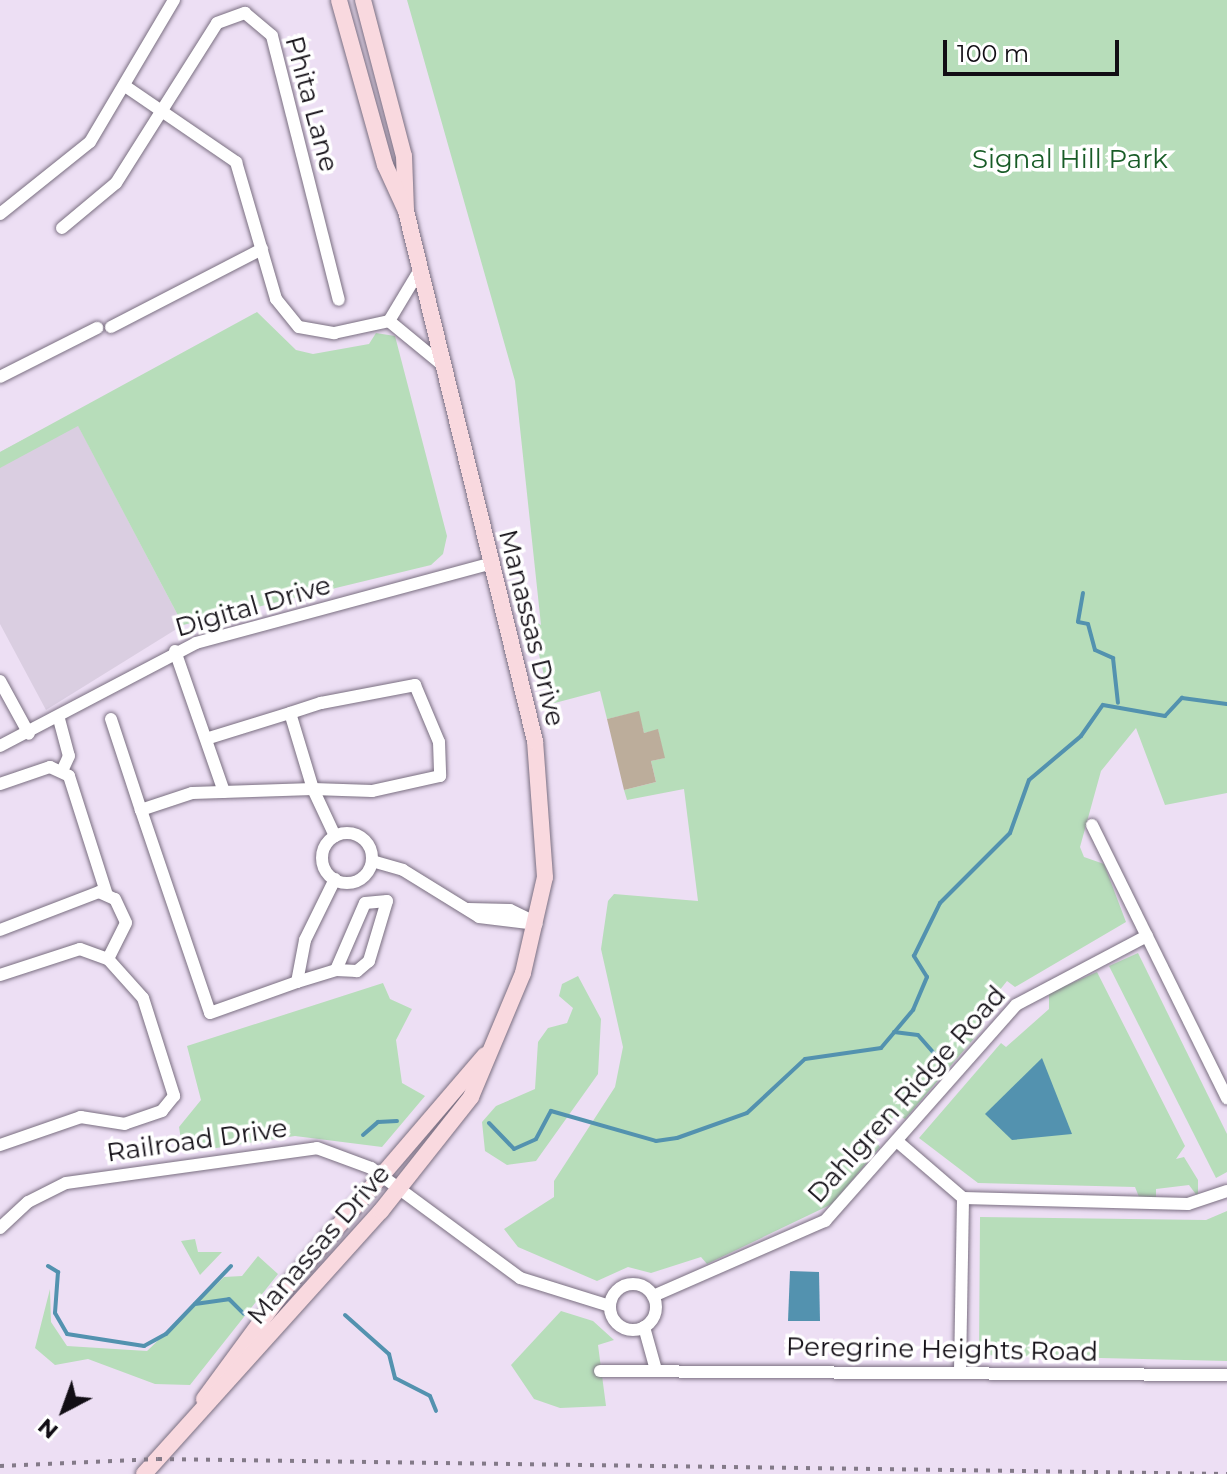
<!DOCTYPE html>
<style>
body{margin:0}
#map{position:relative;width:1227px;height:1474px;overflow:hidden;background:#eddff4;font-family:Montserrat,sans-serif}
div>[style]{position:absolute}
.industrial>*{inset:0;background:#dacee1}
.green>*{inset:0;background:#b7ddba}
.water>*{inset:0;background:#5392af}
.stream>*{height:4px;margin:-2px;padding:0 2px;transform-origin:2px;border-radius:2px;background:#5392af}
.building>*{inset:0;background:#bcad9b}
.roads{filter:drop-shadow(0 0 2px #7a6f81) drop-shadow(0 0 2px #7a6f81)}
.minor>*{height:12px;margin:-6px;padding:0 6px;transform-origin:6px;border-radius:6px;background:#fff}
.minor>.ring{margin:-6px;padding:0;box-sizing:content-box;background:none;border:12px solid #fff;border-radius:50%}
.major>*{height:16px;margin:-8px;padding:0 8px;transform-origin:8px;border-radius:8px;background:#f9d9df}
.rail>*{height:4px;margin-top:-2px;transform-origin:0;background:repeating-linear-gradient(90deg,#837a88 0 4px,transparent 0 12px)}
span{translate:-50% -50%;white-space:nowrap;text-align:center;line-height:1.15;-webkit-text-stroke:7px #fff;paint-order:stroke}
.street-label{font-size:26px;color:#120e15}
.park-label{font-size:26px;color:#185c27}
.north{position:absolute;left:24px;top:1370px;width:80px;height:80px;-webkit-text-stroke:6px #fff;paint-order:stroke;rotate:221deg;font-size:22px;font-weight:700;line-height:32px;text-align:center;color:#120e15}
.north::after{content:'';display:block;margin:auto;width:28px;height:36px;background:#120e15;clip-path:polygon(50% 0,100% 100%,50% 72%,0 100%)}
.scale{position:absolute;left:943px;top:40px;width:176px;height:36px;box-sizing:border-box;border:4px solid #120e15;border-top:0;padding-left:10px;font-size:24px;line-height:28px;white-space:nowrap;color:#120e15;-webkit-text-stroke:6px #fff;paint-order:stroke}
</style>
<div id="map">
<div class="industrial">
<i style="clip-path:polygon(72px 414px,183px 625px,46px 710px,0 624px,0 452px)"></i>
</div>
<div class="green">
<i style="clip-path:polygon(407px 0,1227px 0,1227px 793px,1165px 805px,1136px 728px,1101px 771px,1080px 847px,1084px 857px,1104px 864px,1126px 922px,1015px 987px,1007px 981px,976px 1020px,983px 1028px,905px 1119px,896px 1114px,874px 1140px,880px 1147px,832px 1204px,707px 1264px,701px 1257px,651px 1273px,628px 1267px,597px 1281px,518px 1247px,504px 1229px,554px 1197px,554px 1181px,615px 1087px,623px 1047px,601px 949px,608px 901px,614px 894px,698px 901px,684px 789px,627px 800px,624px 790px,656px 782px,651px 761px,664px 758px,658px 730px,644px 733px,638px 712px,607px 719px,600px 691px,551px 704px,534px 634px,534px 621px,541px 625px,515px 381px)"></i>
<i style="clip-path:polygon(257px 312px,296px 350px,313px 354px,369px 344px,376px 333px,395px 336px,447px 536px,443px 554px,431px 565px,183px 625px,78px 426px,0 468px,0 452px)"></i>
<i style="clip-path:polygon(1138px 953px,1227px 1134px,1227px 1172px,1216px 1178px,1109px 966px)"></i>
<i style="clip-path:polygon(1097px 972px,1185px 1146px,1176px 1159px,1184px 1157px,1198px 1180px,1198px 1197px,1189px 1185px,1156px 1189px,1156px 1198px,1139px 1197px,1135px 1187px,978px 1183px,919px 1138px,1001px 1043px,1006px 1047px,1049px 1009px,1049px 993px)"></i>
<i style="clip-path:polygon(578px 976px,601px 1019px,598px 1074px,536px 1161px,507px 1165px,485px 1151px,482px 1122px,496px 1106px,535px 1089px,538px 1042px,548px 1028px,567px 1023px,573px 1008px,559px 996px,562px 984px)"></i>
<i style="clip-path:polygon(383px 983px,390px 999px,412px 1009px,396px 1040px,402px 1083px,425px 1096px,382px 1147px,295px 1136px,183px 1153px,179px 1127px,201px 1100px,187px 1046px)"></i>
<i style="clip-path:polygon(1227px 1211px,1227px 1361px,979px 1355px,980px 1217px,1206px 1220px)"></i>
<i style="clip-path:polygon(195px 1239px,198px 1252px,222px 1252px,200px 1275px,181px 1241px)"></i>
<i style="clip-path:polygon(258px 1256px,278px 1274px,190px 1385px,155px 1384px,88px 1359px,55px 1365px,35px 1348px,50px 1289px,51px 1322px,67px 1346px,147px 1351px,224px 1277px,242px 1276px)"></i>
<i style="clip-path:polygon(561px 1311px,593px 1321px,614px 1340px,598px 1345px,606px 1406px,560px 1408px,534px 1399px,511px 1365px)"></i>
</div>
<div class="water">
<i style="clip-path:polygon(1042px 1058px,1072px 1134px,1012px 1140px,985px 1114px)"></i>
<i style="clip-path:polygon(790px 1271px,819px 1272px,820px 1321px,788px 1321px)"></i>
</div>
<div class="stream">
<i style="left:1083px;top:593px;width:29px;rotate:100deg"></i>
<i style="left:1078px;top:622px;width:10px;rotate:11deg"></i>
<i style="left:1088px;top:624px;width:27px;rotate:75deg"></i>
<i style="left:1095px;top:650px;width:20px;rotate:24deg"></i>
<i style="left:1113px;top:658px;width:45px;rotate:83.7deg"></i>
<i style="left:894px;top:1032px;width:24px;rotate:7deg"></i>
<i style="left:918px;top:1035px;width:44px;rotate:48.7deg"></i>
<i style="left:489px;top:1123px;width:36px;rotate:46deg"></i>
<i style="left:514px;top:1149px;width:24px;rotate:-24deg"></i>
<i style="left:536px;top:1139px;width:32px;rotate:-62deg"></i>
<i style="left:551px;top:1111px;width:109px;rotate:15.9deg"></i>
<i style="left:656px;top:1141px;width:21px;rotate:-8deg"></i>
<i style="left:677px;top:1138px;width:74px;rotate:-19.7deg"></i>
<i style="left:747px;top:1113px;width:79px;rotate:-43deg"></i>
<i style="left:805px;top:1059px;width:77px;rotate:-8.2deg"></i>
<i style="left:881px;top:1048px;width:50px;rotate:-49.9deg"></i>
<i style="left:913px;top:1010px;width:36px;rotate:-67deg"></i>
<i style="left:927px;top:977px;width:25px;rotate:-122deg"></i>
<i style="left:914px;top:956px;width:59px;rotate:-63.9deg"></i>
<i style="left:940px;top:903px;width:99px;rotate:-45deg"></i>
<i style="left:1010px;top:833px;width:56px;rotate:-70.3deg"></i>
<i style="left:1029px;top:780px;width:68px;rotate:-40.2deg"></i>
<i style="left:1081px;top:736px;width:38px;rotate:-55deg"></i>
<i style="left:1103px;top:705px;width:63px;rotate:10.1deg"></i>
<i style="left:1165px;top:716px;width:25px;rotate:-47deg"></i>
<i style="left:1182px;top:698px;width:45px;rotate:7.6deg"></i>
<i style="left:363px;top:1135px;width:20px;rotate:-41deg"></i>
<i style="left:378px;top:1122px;width:19px;rotate:-3deg"></i>
<i style="left:48px;top:1266px;width:12px;rotate:31deg"></i>
<i style="left:58px;top:1272px;width:41px;rotate:94.2deg"></i>
<i style="left:55px;top:1313px;width:24px;rotate:60deg"></i>
<i style="left:67px;top:1334px;width:78px;rotate:8.9deg"></i>
<i style="left:144px;top:1346px;width:25px;rotate:-29deg"></i>
<i style="left:166px;top:1334px;width:94px;rotate:-46.3deg"></i>
<i style="left:195px;top:1304px;width:34px;rotate:-8deg"></i>
<i style="left:229px;top:1299px;width:21px;rotate:45deg"></i>
<i style="left:345px;top:1315px;width:59px;rotate:41.6deg"></i>
<i style="left:389px;top:1354px;width:25px;rotate:76deg"></i>
<i style="left:395px;top:1378px;width:39px;rotate:27deg"></i>
<i style="left:430px;top:1396px;width:16px;rotate:68deg"></i>
</div>
<div class="building">
<i style="clip-path:polygon(639px 711px,644px 733px,658px 729px,665px 758px,651px 761px,656px 782px,624px 790px,607px 719px)"></i>
</div>
<div class="roads">
<div class="minor">
<i style="left:125px;top:86px;width:135px;rotate:34.4deg"></i>
<i style="left:236px;top:162px;width:143px;rotate:73.7deg"></i>
<i style="left:276px;top:299px;width:36px;rotate:51deg"></i>
<i style="left:299px;top:327px;width:36px;rotate:10deg"></i>
<i style="left:334px;top:333px;width:56px;rotate:-12.3deg"></i>
<i style="left:389px;top:321px;width:58px;rotate:-59deg"></i>
<i style="left:0;top:214px;width:115px;rotate:-38.7deg"></i>
<i style="left:90px;top:142px;width:165px;rotate:-59.4deg"></i>
<i style="left:62px;top:228px;width:70px;rotate:-39.8deg"></i>
<i style="left:116px;top:183px;width:189px;rotate:-57.7deg"></i>
<i style="left:217px;top:23px;width:30px;rotate:-20deg"></i>
<i style="left:245px;top:13px;width:35px;rotate:40deg"></i>
<i style="left:272px;top:36px;width:272px;rotate:75.8deg"></i>
<i style="left:389px;top:321px;width:66px;rotate:39.5deg"></i>
<i style="left:111px;top:327px;width:170px;rotate:-27.3deg"></i>
<i style="left:0;top:377px;width:109px;rotate:-26.8deg"></i>
<i style="left:175px;top:651px;width:149px;rotate:70.8deg"></i>
<i style="left:0;top:681px;width:60px;rotate:61.3deg"></i>
<i style="left:59px;top:719px;width:38px;rotate:75deg"></i>
<i style="left:69px;top:756px;width:14px;rotate:115deg"></i>
<i style="left:111px;top:719px;width:96px;rotate:71.8deg"></i>
<i style="left:209px;top:738px;width:85px;rotate:-17.2deg"></i>
<i style="left:290px;top:713px;width:33px;rotate:-18deg"></i>
<i style="left:321px;top:703px;width:96px;rotate:-10.8deg"></i>
<i style="left:415px;top:685px;width:62px;rotate:67.2deg"></i>
<i style="left:439px;top:742px;width:34px;rotate:88deg"></i>
<i style="left:440px;top:776px;width:70px;rotate:167.6deg"></i>
<i style="left:372px;top:791px;width:59px;rotate:-178.1deg"></i>
<i style="left:313px;top:789px;width:79px;rotate:-106.8deg"></i>
<i style="left:0;top:746px;width:221px;rotate:-27.7deg"></i>
<i style="left:196px;top:643px;width:303px;rotate:-15.1deg"></i>
<i style="left:0;top:784px;width:53px;rotate:-18.8deg"></i>
<i style="left:50px;top:767px;width:21px;rotate:25deg"></i>
<i style="left:69px;top:776px;width:125px;rotate:72.3deg"></i>
<i style="left:1092px;top:825px;width:305px;rotate:63.7deg"></i>
<i class="ring" style="left:322px;top:833px;width:38px;height:38px"></i>
<i style="left:335px;top:836px;width:52px;rotate:-115.1deg"></i>
<i style="left:313px;top:789px;width:121px;rotate:178.1deg"></i>
<i style="left:192px;top:793px;width:54px;rotate:161.6deg"></i>
<i style="left:141px;top:810px;width:214px;rotate:71.2deg"></i>
<i style="left:210px;top:1013px;width:92px;rotate:-19.6deg"></i>
<i style="left:297px;top:982px;width:43px;rotate:-79.2deg"></i>
<i style="left:305px;top:940px;width:68px;rotate:-63.8deg"></i>
<i style="left:372px;top:861px;width:32px;rotate:16deg"></i>
<i style="left:403px;top:870px;width:89px;rotate:31.7deg"></i>
<i style="left:479px;top:917px;width:58px;rotate:6.9deg"></i>
<i style="left:468px;top:909px;width:42px;rotate:1.4deg"></i>
<i style="left:510px;top:910px;width:25px;rotate:26deg"></i>
<i style="left:0;top:930px;width:106px;rotate:-21deg"></i>
<i style="left:99px;top:892px;width:17px;rotate:24deg"></i>
<i style="left:115px;top:899px;width:26px;rotate:65deg"></i>
<i style="left:126px;top:923px;width:40px;rotate:116.6deg"></i>
<i style="left:0;top:975px;width:84px;rotate:-18deg"></i>
<i style="left:80px;top:949px;width:30px;rotate:20deg"></i>
<i style="left:108px;top:959px;width:52px;rotate:48.1deg"></i>
<i style="left:143px;top:998px;width:103px;rotate:72.4deg"></i>
<i style="left:174px;top:1096px;width:19px;rotate:129deg"></i>
<i style="left:162px;top:1111px;width:39px;rotate:161deg"></i>
<i style="left:125px;top:1124px;width:45px;rotate:-171deg"></i>
<i style="left:81px;top:1117px;width:86px;rotate:160.9deg"></i>
<i style="left:297px;top:982px;width:41px;rotate:-17.1deg"></i>
<i style="left:336px;top:970px;width:73px;rotate:-66.6deg"></i>
<i style="left:365px;top:903px;width:22px;rotate:-5deg"></i>
<i style="left:387px;top:901px;width:63px;rotate:106.7deg"></i>
<i style="left:369px;top:961px;width:16px;rotate:140deg"></i>
<i style="left:357px;top:971px;width:21px;rotate:-177deg"></i>
<i style="left:898px;top:1142px;width:86px;rotate:40.7deg"></i>
<i style="left:963px;top:1198px;width:225px;rotate:1.5deg"></i>
<i style="left:1188px;top:1204px;width:41px;rotate:-18.4deg"></i>
<i style="left:0;top:1228px;width:38px;rotate:-43deg"></i>
<i style="left:28px;top:1202px;width:42px;rotate:-26.6deg"></i>
<i style="left:66px;top:1183px;width:253px;rotate:-7.9deg"></i>
<i style="left:317px;top:1148px;width:58px;rotate:20.3deg"></i>
<i style="left:371px;top:1168px;width:185px;rotate:36.4deg"></i>
<i style="left:520px;top:1278px;width:94px;rotate:17.3deg"></i>
<i class="ring" style="left:610px;top:1284px;width:34px;height:34px"></i>
<i style="left:653px;top:1296px;width:188px;rotate:-23.6deg"></i>
<i style="left:825px;top:1221px;width:288px;rotate:-48.5deg"></i>
<i style="left:1016px;top:1005px;width:148px;rotate:-27.8deg"></i>
<i style="left:644px;top:1327px;width:45px;rotate:74.4deg"></i>
<i style="left:600px;top:1371px;width:627px;rotate:0.37deg"></i>
<i style="left:960px;top:1371px;width:173px;rotate:-89deg"></i>
</div>
<div class="major">
<i style="left:363px;top:0;width:161px;rotate:75.3deg"></i>
<i style="left:404px;top:156px;width:55px;rotate:87.9deg"></i>
<i style="left:204px;top:1399px;width:140px;rotate:-53.7deg"></i>
<i style="left:287px;top:1286px;width:304px;rotate:-49.4deg"></i>
<i style="left:144px;top:1474px;width:354px;rotate:-48deg"></i>
<i style="left:381px;top:1211px;width:145px;rotate:-51.7deg"></i>
<i style="left:471px;top:1097px;width:134px;rotate:-67.2deg"></i>
<i style="left:523px;top:973px;width:98px;rotate:-77.1deg"></i>
<i style="left:545px;top:877px;width:136px;rotate:-94.2deg"></i>
<i style="left:535px;top:741px;width:545px;rotate:-103.68deg"></i>
<i style="left:406px;top:211px;width:51px;rotate:-114.5deg"></i>
<i style="left:385px;top:165px;width:171px;rotate:-105.6deg"></i>
</div>
</div>
<div class="rail">
<i style="left:0;top:1466px;width:158px;rotate:-2.5deg"></i>
<i style="left:158px;top:1459px;width:1069px;rotate:0.8deg"></i>
</div>
<div class="street-label">
<span style="left:311px;top:104px;rotate:75deg">Phita Lane</span>
<span style="left:253px;top:607px;rotate:-16deg">Digital Drive</span>
<span style="left:531px;top:628px;rotate:76deg">Manassas Drive</span>
<span style="left:907px;top:1095px;rotate:-48deg">Dahlgren Ridge Road</span>
<span style="left:197px;top:1141px;rotate:-8deg">Railroad Drive</span>
<span style="left:319px;top:1245px;rotate:-49deg">Manassas Drive</span>
<span style="left:942px;top:1350px;rotate:1deg">Peregrine Heights Road</span>
</div>
<div class="park-label">
<span style="left:1070px;top:160px">Signal Hill Park</span>
</div>
<div class="north">N</div>
<div class="scale">100 m</div>
</div>
